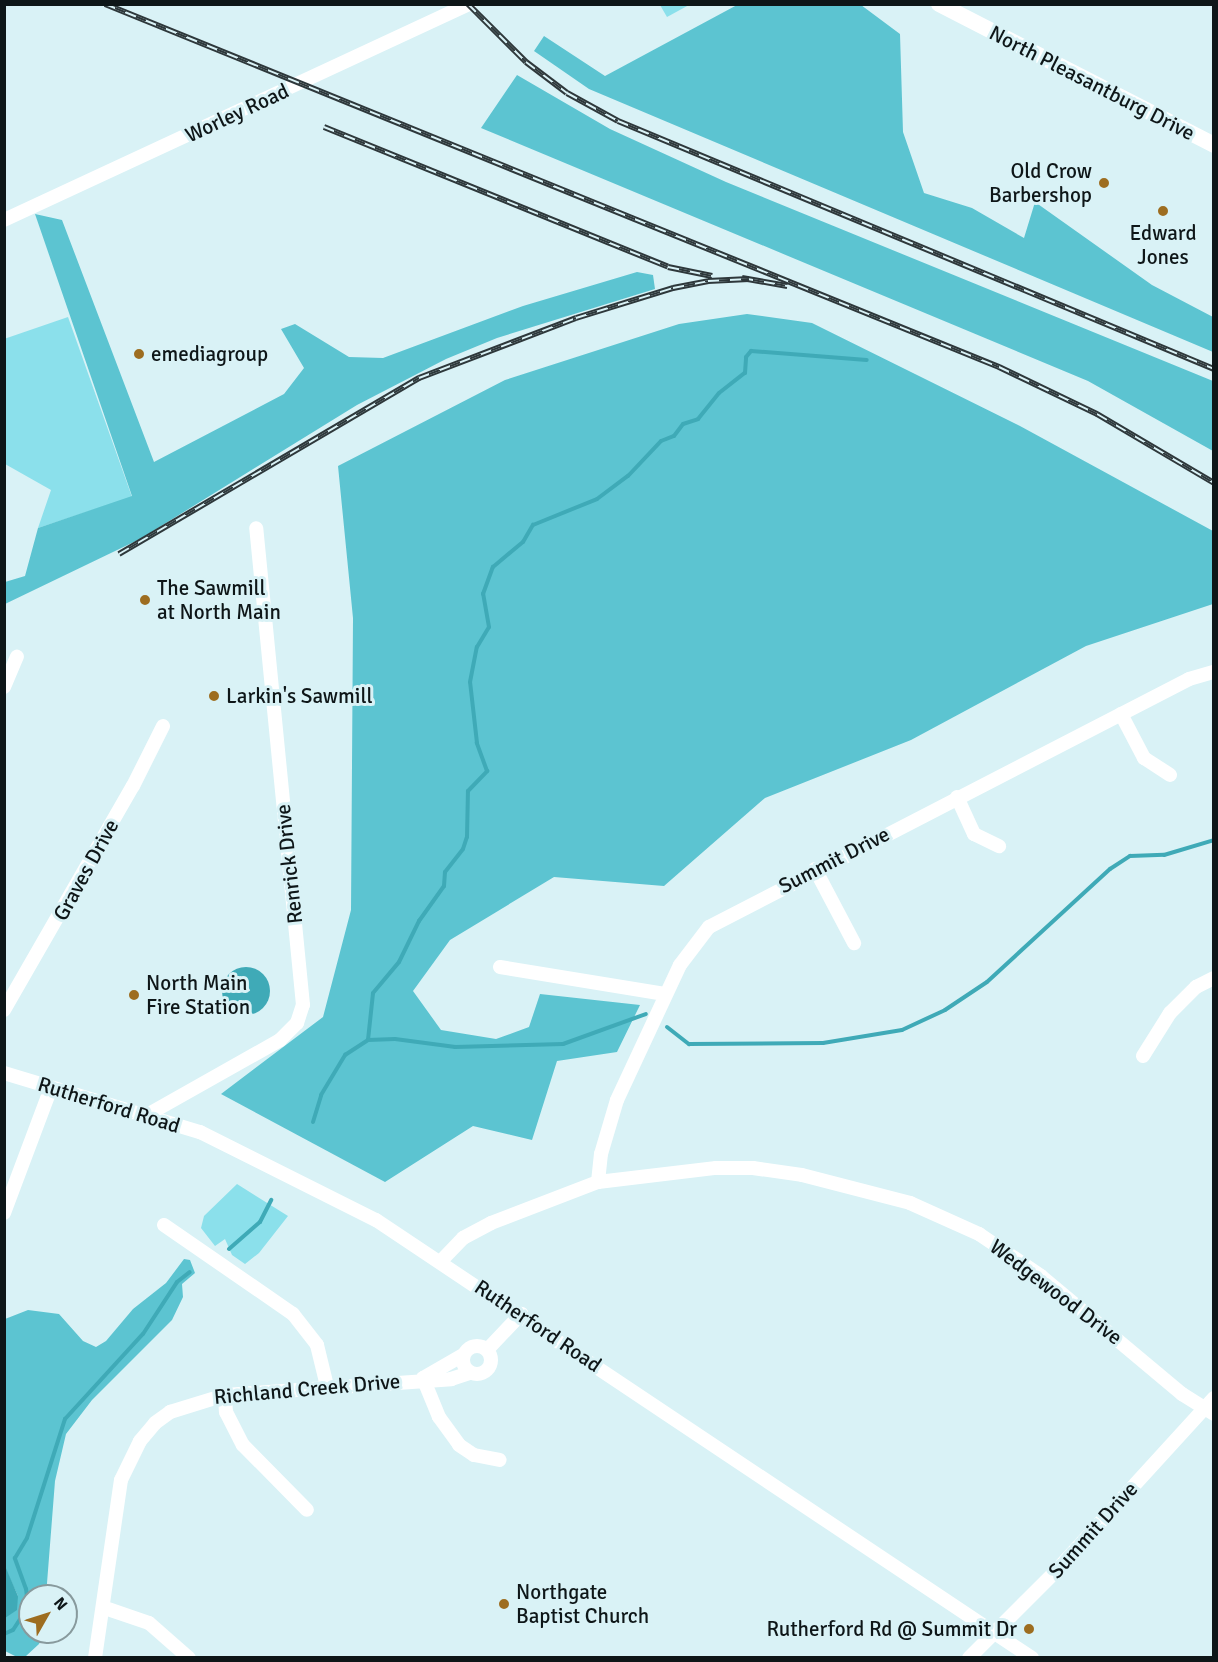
<!DOCTYPE html>
<style>
body{margin:0}
#map{position:relative;width:1218px;height:1662px;overflow:hidden;background:#d9f2f6;font-family:Signika,sans-serif}
div>[style]{position:absolute}
.green>*{inset:0;background:#8be0eb}
.forest>*{inset:0;background:#5cc4d1}
.water>*{inset:0;background:#3faab7}
.round{border-radius:50%}
.stream>*{height:4px;margin:-2px;padding:0 2px;transform-origin:2px;border-radius:2px;background:#3faab7}
.minor>*{height:14px;margin:-7px;padding:0 7px;transform-origin:7px;border-radius:7px;background:#fff}
.minor>.ring{margin:-7px;padding:0;box-sizing:content-box;background:none;border:14px solid #fff;border-radius:50%}
.major>*{height:16px;margin:-8px;padding:0 8px;transform-origin:8px;border-radius:8px;background:#fff}
.rail>*{height:6px;margin-top:-3px;transform-origin:0;background:repeating-linear-gradient(90deg,#d9f2f6 0 11px,#2e383b 0 22px);box-sizing:border-box;border-block:2px solid #2e383b}
.dots>*{width:16px;height:16px;translate:-50% -50%;box-sizing:border-box;border:3px solid #d9f2f6;border-radius:50%}
span{translate:-50% -50%;white-space:nowrap;text-align:center;line-height:1.15;-webkit-text-stroke:6px #d9f2f6;paint-order:stroke}
.street-label{font-size:21px;color:#0e1618}
.poi-label{font-size:21px;color:#0e1618}
.right{translate:-100% -50%;text-align:right}
.left{translate:0 -50%;text-align:left}
.frame{position:absolute;inset:0;border:6px solid #0e1618;pointer-events:none}
.north{position:absolute;left:18px;top:1584px;width:60px;height:60px;box-sizing:border-box;background:#d9f2f6;border:2px solid #889a9d;border-radius:50%;rotate:51deg;font-size:16px;font-weight:700;line-height:24px;text-align:center;color:#0e1618}
.north::after{content:'';display:block;margin:auto;width:21px;height:27px;background:#9d6d20;clip-path:polygon(50% 0,100% 100%,50% 72%,0 100%)}
</style>
<div id="map">
<div class="green">
<i style="clip-path:polygon(660px 5px,689px 5px,667px 17px)"></i>
<i style="clip-path:polygon(68px 317px,132px 497px,38px 528px,51px 490px,5px 464px,4px 339px)"></i>
<i style="clip-path:polygon(237px 1184px,288px 1216px,259px 1253px,245px 1264px,232px 1255px,225px 1239px,215px 1246px,201px 1228px,204px 1216px)"></i>
</div>
<div class="forest">
<i style="clip-path:polygon(737px 5px,861px 5px,900px 34px,903px 132px,924px 193px,972px 208px,1024px 238px,1035px 202px,1152px 285px,1213px 317px,1213px 352px,589px 89px,534px 51px,544px 36px,605px 76px)"></i>
<i style="clip-path:polygon(517px 75px,610px 129px,726px 182px,1213px 381px,1213px 451px,1088px 381px,481px 128px)"></i>
<i style="clip-path:polygon(35px 214px,62px 220px,154px 462px,284px 394px,304px 368px,281px 329px,295px 324px,349px 357px,383px 358px,523px 306px,637px 272px,653px 275px,655px 289px,497px 338px,446px 359px,357px 405px,140px 539px,5px 604px,5px 582px,25px 576px,38px 528px,132px 496px)"></i>
<i style="clip-path:polygon(747px 314px,812px 323px,1020px 426px,1213px 531px,1213px 604px,1086px 646px,911px 740px,765px 798px,664px 886px,554px 877px,450px 940px,413px 991px,441px 1030px,496px 1039px,529px 1027px,540px 994px,640px 1005px,617px 1052px,557px 1061px,532px 1140px,473px 1126px,385px 1182px,221px 1094px,323px 1017px,351px 910px,353px 618px,338px 466px,505px 380px,679px 324px)"></i>
<i style="clip-path:polygon(184px 1259px,190px 1260px,195px 1273px,182px 1284px,183px 1297px,172px 1320px,92px 1400px,66px 1434px,55px 1481px,46px 1596px,30px 1596px,30px 1632px,44px 1632px,39px 1644px,26px 1656px,17px 1657px,5px 1651px,4px 1619px,18px 1596px,4px 1566px,5px 1319px,28px 1310px,59px 1314px,83px 1341px,96px 1347px,106px 1341px,133px 1309px,166px 1283px)"></i>
</div>
<div class="water">
<i class="round" style="left:222px;top:967px;width:48px;height:48px"></i>
<i style="clip-path:polygon(5px 1566px,18px 1596px,17px 1610px,5px 1618px)"></i>
</div>
<div class="stream">
<i style="left:667px;top:1027px;width:28px;rotate:38deg"></i>
<i style="left:689px;top:1044px;width:134px;rotate:-0.4deg"></i>
<i style="left:823px;top:1043px;width:80px;rotate:-9.3deg"></i>
<i style="left:902px;top:1030px;width:47px;rotate:-24.9deg"></i>
<i style="left:945px;top:1010px;width:50px;rotate:-33.7deg"></i>
<i style="left:987px;top:982px;width:167px;rotate:-42.6deg"></i>
<i style="left:1110px;top:869px;width:24px;rotate:-33deg"></i>
<i style="left:1130px;top:856px;width:34px;rotate:-2deg"></i>
<i style="left:1164px;top:855px;width:52px;rotate:-16.7deg"></i>
<i style="left:368px;top:1040px;width:47px;rotate:-83.9deg"></i>
<i style="left:373px;top:993px;width:40px;rotate:-50deg"></i>
<i style="left:399px;top:962px;width:46px;rotate:-64deg"></i>
<i style="left:419px;top:921px;width:43px;rotate:-54.5deg"></i>
<i style="left:444px;top:886px;width:14px;rotate:-86deg"></i>
<i style="left:445px;top:872px;width:29px;rotate:-52deg"></i>
<i style="left:463px;top:849px;width:13px;rotate:-72deg"></i>
<i style="left:467px;top:837px;width:46px;rotate:-88.8deg"></i>
<i style="left:468px;top:791px;width:28px;rotate:-46deg"></i>
<i style="left:487px;top:771px;width:30px;rotate:-110deg"></i>
<i style="left:477px;top:743px;width:61px;rotate:-96.5deg"></i>
<i style="left:470px;top:682px;width:36px;rotate:-79deg"></i>
<i style="left:477px;top:647px;width:23px;rotate:-59deg"></i>
<i style="left:489px;top:627px;width:34px;rotate:-100deg"></i>
<i style="left:483px;top:594px;width:29px;rotate:-70deg"></i>
<i style="left:493px;top:567px;width:39px;rotate:-40deg"></i>
<i style="left:523px;top:542px;width:20px;rotate:-60deg"></i>
<i style="left:533px;top:525px;width:69px;rotate:-22.1deg"></i>
<i style="left:597px;top:499px;width:39px;rotate:-37deg"></i>
<i style="left:628px;top:476px;width:48px;rotate:-46.7deg"></i>
<i style="left:661px;top:441px;width:14px;rotate:-21deg"></i>
<i style="left:674px;top:436px;width:15px;rotate:-53deg"></i>
<i style="left:683px;top:424px;width:16px;rotate:-18deg"></i>
<i style="left:698px;top:419px;width:33px;rotate:-51deg"></i>
<i style="left:719px;top:393px;width:33px;rotate:-38deg"></i>
<i style="left:745px;top:373px;width:16px;rotate:-86deg"></i>
<i style="left:746px;top:357px;width:8px;rotate:-50deg"></i>
<i style="left:751px;top:351px;width:116px;rotate:4.4deg"></i>
<i style="left:313px;top:1122px;width:28px;rotate:-73deg"></i>
<i style="left:321px;top:1095px;width:47px;rotate:-59deg"></i>
<i style="left:345px;top:1055px;width:27px;rotate:-33deg"></i>
<i style="left:368px;top:1040px;width:27px;rotate:-2deg"></i>
<i style="left:395px;top:1039px;width:61px;rotate:7.6deg"></i>
<i style="left:455px;top:1047px;width:108px;rotate:-1.6deg"></i>
<i style="left:563px;top:1044px;width:88px;rotate:-19.9deg"></i>
<i style="left:229px;top:1249px;width:41px;rotate:-41.1deg"></i>
<i style="left:260px;top:1222px;width:25px;rotate:-63deg"></i>
<i style="left:4px;top:1634px;width:10px;rotate:-24deg"></i>
<i style="left:13px;top:1630px;width:27px;rotate:-57deg"></i>
<i style="left:28px;top:1607px;width:18px;rotate:-96deg"></i>
<i style="left:26px;top:1589px;width:33px;rotate:-110deg"></i>
<i style="left:15px;top:1558px;width:23px;rotate:-59deg"></i>
<i style="left:27px;top:1538px;width:125px;rotate:-72.3deg"></i>
<i style="left:65px;top:1419px;width:115px;rotate:-47.5deg"></i>
<i style="left:143px;top:1334px;width:62px;rotate:-56.8deg"></i>
<i style="left:177px;top:1282px;width:16px;rotate:-38deg"></i>
</div>
<div class="minor">
<i style="left:4px;top:220px;width:513px;rotate:-24.92deg"></i>
<i style="left:4px;top:687px;width:33px;rotate:-67deg"></i>
<i style="left:1121px;top:714px;width:50px;rotate:62.4deg"></i>
<i style="left:1144px;top:758px;width:31px;rotate:33deg"></i>
<i style="left:957px;top:797px;width:41px;rotate:65.3deg"></i>
<i style="left:974px;top:834px;width:28px;rotate:26deg"></i>
<i style="left:815px;top:869px;width:84px;rotate:62.2deg"></i>
<i style="left:500px;top:967px;width:167px;rotate:9.3deg"></i>
<i style="left:4px;top:1010px;width:258px;rotate:-60.1deg"></i>
<i style="left:133px;top:786px;width:67px;rotate:-63.4deg"></i>
<i style="left:1143px;top:1056px;width:51px;rotate:-57.9deg"></i>
<i style="left:1170px;top:1013px;width:37px;rotate:-45deg"></i>
<i style="left:1196px;top:987px;width:20px;rotate:-27deg"></i>
<i style="left:4px;top:1073px;width:205px;rotate:16.8deg"></i>
<i style="left:200px;top:1132px;width:197px;rotate:26.6deg"></i>
<i style="left:376px;top:1220px;width:789px;rotate:33.73deg"></i>
<i style="left:147px;top:1115px;width:153px;rotate:-29.4deg"></i>
<i style="left:280px;top:1040px;width:24px;rotate:-45deg"></i>
<i style="left:297px;top:1023px;width:19px;rotate:-72deg"></i>
<i style="left:303px;top:1005px;width:479px;rotate:-95.6deg"></i>
<i style="left:598px;top:1182px;width:28px;rotate:-84deg"></i>
<i style="left:601px;top:1154px;width:56px;rotate:-73.5deg"></i>
<i style="left:617px;top:1100px;width:149px;rotate:-65deg"></i>
<i style="left:680px;top:965px;width:48px;rotate:-52.7deg"></i>
<i style="left:709px;top:927px;width:540px;rotate:-27.32deg"></i>
<i style="left:1189px;top:679px;width:26px;rotate:-16deg"></i>
<i style="left:4px;top:1213px;width:134px;rotate:-69.4deg"></i>
<i style="left:164px;top:1225px;width:157px;rotate:34.6deg"></i>
<i style="left:293px;top:1314px;width:39px;rotate:52deg"></i>
<i style="left:317px;top:1345px;width:42px;rotate:76.3deg"></i>
<i style="left:441px;top:1261px;width:32px;rotate:-46deg"></i>
<i style="left:463px;top:1238px;width:32px;rotate:-28deg"></i>
<i style="left:491px;top:1223px;width:115px;rotate:-21deg"></i>
<i style="left:598px;top:1182px;width:119px;rotate:-6.8deg"></i>
<i style="left:716px;top:1168px;width:37px"></i>
<i style="left:753px;top:1168px;width:49px;rotate:8.1deg"></i>
<i style="left:802px;top:1175px;width:112px;rotate:14.5deg"></i>
<i style="left:910px;top:1203px;width:76px;rotate:24.2deg"></i>
<i style="left:979px;top:1234px;width:75px;rotate:34.1deg"></i>
<i style="left:1041px;top:1276px;width:184px;rotate:39.9deg"></i>
<i style="left:1182px;top:1394px;width:38px;rotate:32deg"></i>
<i class="ring" style="left:463px;top:1346px;width:14px;height:14px"></i>
<i style="left:487px;top:1350px;width:50px;rotate:-46.6deg"></i>
<i style="left:423px;top:1378px;width:42px;rotate:67.7deg"></i>
<i style="left:439px;top:1417px;width:34px;rotate:54deg"></i>
<i style="left:459px;top:1445px;width:18px;rotate:34deg"></i>
<i style="left:474px;top:1455px;width:26px;rotate:11deg"></i>
<i style="left:423px;top:1378px;width:46px;rotate:-29.9deg"></i>
<i style="left:225px;top:1395px;width:17px;rotate:87deg"></i>
<i style="left:226px;top:1412px;width:37px;rotate:63deg"></i>
<i style="left:243px;top:1445px;width:91px;rotate:45.4deg"></i>
<i style="left:105px;top:1608px;width:46px;rotate:18.8deg"></i>
<i style="left:149px;top:1623px;width:53px;rotate:41.2deg"></i>
<i style="left:95px;top:1658px;width:180px;rotate:-81.7deg"></i>
<i style="left:121px;top:1480px;width:43px;rotate:-64deg"></i>
<i style="left:140px;top:1441px;width:23px;rotate:-50deg"></i>
<i style="left:155px;top:1423px;width:19px;rotate:-36deg"></i>
<i style="left:170px;top:1412px;width:58px;rotate:-17.2deg"></i>
<i style="left:225px;top:1395px;width:227px;rotate:-4deg"></i>
<i style="left:451px;top:1379px;width:20px;rotate:-18deg"></i>
<i style="left:969px;top:1658px;width:122px;rotate:-45deg"></i>
<i style="left:1055px;top:1572px;width:236px;rotate:-47.6deg"></i>
</div>
<div class="major">
<i style="left:939px;top:4px;width:309px;rotate:27.1deg"></i>
</div>
<div class="rail">
<i style="left:105px;top:4px;width:965px;rotate:22.1deg"></i>
<i style="left:999px;top:367px;width:109px;rotate:25.6deg"></i>
<i style="left:1097px;top:414px;width:136px;rotate:30.5deg"></i>
<i style="left:468px;top:4px;width:82px;rotate:45deg"></i>
<i style="left:526px;top:62px;width:51px;rotate:37.1deg"></i>
<i style="left:567px;top:93px;width:58px;rotate:28.8deg"></i>
<i style="left:618px;top:121px;width:646px;rotate:22.59deg"></i>
<i style="left:324px;top:127px;width:371px;rotate:22.1deg"></i>
<i style="left:668px;top:267px;width:45px;rotate:11.6deg"></i>
<i style="left:742px;top:278px;width:46px;rotate:10.1deg"></i>
<i style="left:119px;top:554px;width:348px;rotate:-30.4deg"></i>
<i style="left:419px;top:378px;width:168px;rotate:-20.9deg"></i>
<i style="left:576px;top:318px;width:102px;rotate:-17.2deg"></i>
<i style="left:673px;top:288px;width:36px;rotate:-11deg"></i>
<i style="left:708px;top:281px;width:41px;rotate:-2.8deg"></i>
</div>
<div class="dots">
<i style="left:1104px;top:183px;background:#9d6d20"></i>
<i style="left:1163px;top:211px;background:#9d6d20"></i>
<i style="left:139px;top:354px;background:#9d6d20"></i>
<i style="left:145px;top:600px;background:#9d6d20"></i>
<i style="left:214px;top:696px;background:#9d6d20"></i>
<i style="left:134px;top:995px;background:#9d6d20"></i>
<i style="left:504px;top:1604px;background:#9d6d20"></i>
<i style="left:1029px;top:1629px;background:#9d6d20"></i>
</div>
<div class="street-label">
<span style="left:1092px;top:83px;rotate:27deg">North Pleasantburg Drive</span>
<span style="left:237px;top:113px;rotate:-25deg">Worley Road</span>
<span style="left:834px;top:860px;rotate:-27deg">Summit Drive</span>
<span style="left:289px;top:864px;rotate:-96deg">Renrick Drive</span>
<span style="left:86px;top:870px;rotate:-61deg">Graves Drive</span>
<span style="left:109px;top:1105px;rotate:17deg">Rutherford Road</span>
<span style="left:1056px;top:1292px;rotate:37deg">Wedgewood Drive</span>
<span style="left:538px;top:1326px;rotate:34deg">Rutherford Road</span>
<span style="left:307px;top:1389px;rotate:-5deg">Richland Creek Drive</span>
<span style="left:1093px;top:1530px;rotate:-48deg">Summit Drive</span>
</div>
<div class="poi-label">
<span class="right" style="left:1092px;top:183px">Old Crow<br>Barbershop</span>
<span style="left:1163px;top:245px">Edward<br>Jones</span>
<span class="left" style="left:151px;top:354px">emediagroup</span>
<span class="left" style="left:157px;top:600px">The Sawmill<br>at North Main</span>
<span class="left" style="left:226px;top:696px">Larkin's Sawmill</span>
<span class="left" style="left:146px;top:995px">North Main<br>Fire Station</span>
<span class="left" style="left:516px;top:1604px">Northgate<br>Baptist Church</span>
<span class="right" style="left:1017px;top:1629px">Rutherford Rd @ Summit Dr</span>
</div>
<div class="frame"></div>
<div class="north">N</div>
</div>
